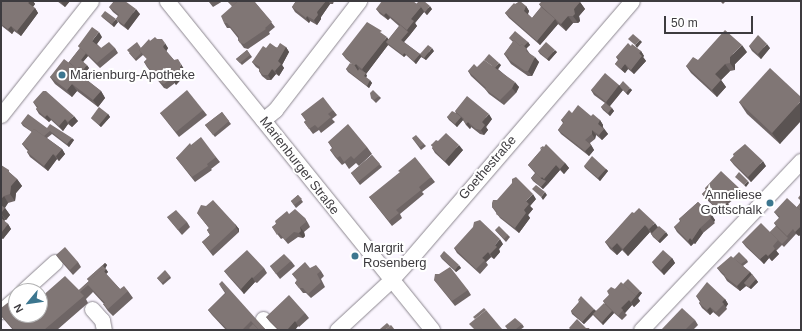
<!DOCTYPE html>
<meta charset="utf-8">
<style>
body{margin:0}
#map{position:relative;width:802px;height:331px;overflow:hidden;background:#fbf6ff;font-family:Arial,sans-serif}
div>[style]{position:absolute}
.roads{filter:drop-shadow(0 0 1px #8c878f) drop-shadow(0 0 1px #8c878f)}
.minor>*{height:15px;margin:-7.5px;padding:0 7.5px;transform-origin:7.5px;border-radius:7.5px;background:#fff}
.wall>*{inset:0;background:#6e6565}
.shaded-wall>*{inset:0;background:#5a5352}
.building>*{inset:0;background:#807675}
.dots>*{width:11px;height:11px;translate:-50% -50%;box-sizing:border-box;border:2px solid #fff;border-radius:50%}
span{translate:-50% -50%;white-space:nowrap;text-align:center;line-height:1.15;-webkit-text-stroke:4px #fff;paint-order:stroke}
.poi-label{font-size:13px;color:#3d3b3f}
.left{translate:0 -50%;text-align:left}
.right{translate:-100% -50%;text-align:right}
.street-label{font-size:13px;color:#3d3b3f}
.frame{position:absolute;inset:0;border:2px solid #3d3b3f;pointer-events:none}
.north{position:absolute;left:8px;top:283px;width:40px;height:40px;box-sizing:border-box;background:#fff;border:1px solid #b1b1b2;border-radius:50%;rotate:241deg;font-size:11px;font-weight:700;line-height:16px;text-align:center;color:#3d3b3f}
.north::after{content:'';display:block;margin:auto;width:14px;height:18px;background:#3c768f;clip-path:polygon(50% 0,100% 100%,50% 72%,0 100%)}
.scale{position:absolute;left:664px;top:16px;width:89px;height:18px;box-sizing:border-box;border:2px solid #3d3b3f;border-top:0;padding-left:5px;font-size:12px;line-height:14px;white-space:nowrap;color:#3d3b3f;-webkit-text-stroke:3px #fff;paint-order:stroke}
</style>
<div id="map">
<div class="roads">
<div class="minor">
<i style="left:167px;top:1px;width:422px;rotate:51.1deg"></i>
<i style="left:1px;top:115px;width:145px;rotate:-51.7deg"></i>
<i style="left:263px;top:120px;width:16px;rotate:-40deg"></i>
<i style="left:275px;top:110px;width:138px;rotate:-52.4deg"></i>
<i style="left:23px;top:291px;width:43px;rotate:-42.2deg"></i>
<i style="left:92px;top:309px;width:15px;rotate:48deg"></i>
<i style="left:102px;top:320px;width:10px;rotate:79deg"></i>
<i style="left:1px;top:311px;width:20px;rotate:-41deg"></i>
<i style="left:263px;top:319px;width:16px;rotate:45deg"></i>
<i style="left:337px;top:330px;width:74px;rotate:-42.8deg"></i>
<i style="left:391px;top:280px;width:28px;rotate:-48deg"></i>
<i style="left:410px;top:259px;width:340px;rotate:-49.3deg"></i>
<i style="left:641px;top:330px;width:233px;rotate:-46.6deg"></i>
</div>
</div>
<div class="wall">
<i style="clip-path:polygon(1px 1px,33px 1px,35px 4px,33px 7px,35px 8px,38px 13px,21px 36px,14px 31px,12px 34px,3px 27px,1px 25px)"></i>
<i style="clip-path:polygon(57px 1px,70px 1px,65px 7px)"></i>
<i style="clip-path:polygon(208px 1px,223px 1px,213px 7px,209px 2px)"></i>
<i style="clip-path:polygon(227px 1px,254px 1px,275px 27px,269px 32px,270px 34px,248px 49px,244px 48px,238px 40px,238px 38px,230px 28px,227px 28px,224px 23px,232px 6px)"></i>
<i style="clip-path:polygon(296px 1px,334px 1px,333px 4px,330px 4px,321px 17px,321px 19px,317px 25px,310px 21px,309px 23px,295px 12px,292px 7px)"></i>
<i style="clip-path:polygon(720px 1px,726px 1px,723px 4px)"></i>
<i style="clip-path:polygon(580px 2px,585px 9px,579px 16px,580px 21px,578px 23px,573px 23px,566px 31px,558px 24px,540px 45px,509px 18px,505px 13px,515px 4px,526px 6px,529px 11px,528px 14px,532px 18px,541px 7px,539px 4px)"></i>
<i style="clip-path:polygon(417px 4px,432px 9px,427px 15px,424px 12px,415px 23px,417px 26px,404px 42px,420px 54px,434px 51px,426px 60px,421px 57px,416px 64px,406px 55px,404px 57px,388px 45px,366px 74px,367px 76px,366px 77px,372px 83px,369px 88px,348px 72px,346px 69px,352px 64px,346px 59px,342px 54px,389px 39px,399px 26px,390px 18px,388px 20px,380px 14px,376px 9px)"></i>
<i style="clip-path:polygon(109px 7px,140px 14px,128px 30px,120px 24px,116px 19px,118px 16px,113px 12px)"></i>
<i style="clip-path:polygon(101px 16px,118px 22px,114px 27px,103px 18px)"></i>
<i style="clip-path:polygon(102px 37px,97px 44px,101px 48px,115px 48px,118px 53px,100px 68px,88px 56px,83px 62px,89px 68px,85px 73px,81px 69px,79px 72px,82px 76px,101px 91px,105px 98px,98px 107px,77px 91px,72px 97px,55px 84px,50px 77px,69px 62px,80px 48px,78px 46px)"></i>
<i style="clip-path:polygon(509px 38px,528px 42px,530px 45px,526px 48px,530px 54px,539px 62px,532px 76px,528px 76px,511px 64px,504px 54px,513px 42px)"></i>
<i style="clip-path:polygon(157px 39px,168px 48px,166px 51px,174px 60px,184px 69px,183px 72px,185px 75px,176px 85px,175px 83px,167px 89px,164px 88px,147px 67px,144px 62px,147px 59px,143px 55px,136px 61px,129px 53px,141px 48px,150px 41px)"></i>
<i style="clip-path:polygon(631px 46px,641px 51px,644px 56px,643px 57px,646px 61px,634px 74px,628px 69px,625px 73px,619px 68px,615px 64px,618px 60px,616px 57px)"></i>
<i style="clip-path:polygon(749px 46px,770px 48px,761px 59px,752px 51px)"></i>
<i style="clip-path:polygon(286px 47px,289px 52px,282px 65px,284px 68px,279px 76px,276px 74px,271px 80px,267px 80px,262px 76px,259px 71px,259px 69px,256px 67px,252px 62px,266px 48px)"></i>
<i style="clip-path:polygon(247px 50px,252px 57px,242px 65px,236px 59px)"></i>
<i style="clip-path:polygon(538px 51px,557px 52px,549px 61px,540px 54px)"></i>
<i style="clip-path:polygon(747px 52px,735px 64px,735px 70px,730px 71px,721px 80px,726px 87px,717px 97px,691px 73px,686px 66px,698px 60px)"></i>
<i style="clip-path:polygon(501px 65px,498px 69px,519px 87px,516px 93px,504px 105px,489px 94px,485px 89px,471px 76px,468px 71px,477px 67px)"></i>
<i style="clip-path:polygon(619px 85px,632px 90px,628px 95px,623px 90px,610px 106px,614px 111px,610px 116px,603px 110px,601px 107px,605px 103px,594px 95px,591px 90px)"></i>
<i style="clip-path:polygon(379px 96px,381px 98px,376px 103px,371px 98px)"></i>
<i style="clip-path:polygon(801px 97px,780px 144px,747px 114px,739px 102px)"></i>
<i style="clip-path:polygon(33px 102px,78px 121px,72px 127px,68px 124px,63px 131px,51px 120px,49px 122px,39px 114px,36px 109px,37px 108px)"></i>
<i style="clip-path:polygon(203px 110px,207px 115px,179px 137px,160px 113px)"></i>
<i style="clip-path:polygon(333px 110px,337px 115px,332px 119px,335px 122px,321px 133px,319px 130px,313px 134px,304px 122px,306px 121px,301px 114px)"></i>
<i style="clip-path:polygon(455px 111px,492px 119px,486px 127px,488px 130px,484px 135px,480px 134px,471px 127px,470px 129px,466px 125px,463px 120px,457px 127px,449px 120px,447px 117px,456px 113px)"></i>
<i style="clip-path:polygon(222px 112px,231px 124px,215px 137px,205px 125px)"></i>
<i style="clip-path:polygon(572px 113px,591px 116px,600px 120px,603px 125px,603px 127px,608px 134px,602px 140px,596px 135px,595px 139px,590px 143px,594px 150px,589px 156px,561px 134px,558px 130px,563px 123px,561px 120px)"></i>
<i style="clip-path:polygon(108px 114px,110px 117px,101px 127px,93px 120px,91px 118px)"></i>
<i style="clip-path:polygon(21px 123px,47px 128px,74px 140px,69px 147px,52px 134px,47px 138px,62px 149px,65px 154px,59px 161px,57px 159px,48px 171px,30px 157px,27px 152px,28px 151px,26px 149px,22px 144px,32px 132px,23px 126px)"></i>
<i style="clip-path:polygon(412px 138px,424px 144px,426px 146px,421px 150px)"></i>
<i style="clip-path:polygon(438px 141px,463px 150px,449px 166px,435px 153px,432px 148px,433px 147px,431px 145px)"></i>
<i style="clip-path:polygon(328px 142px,367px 147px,372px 154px,359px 166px,356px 163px,349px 169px,345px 163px,342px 165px,335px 157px,330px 150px,332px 148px)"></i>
<i style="clip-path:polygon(191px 145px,216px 157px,220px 162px,211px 169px,212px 170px,195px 182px,176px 158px)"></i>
<i style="clip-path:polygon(540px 148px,565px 163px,569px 168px,564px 174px,560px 170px,543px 189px,533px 181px,531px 178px,535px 173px,528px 165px,541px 150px)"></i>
<i style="clip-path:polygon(733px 154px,766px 166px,751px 182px,734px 165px,730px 160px,734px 156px)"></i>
<i style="clip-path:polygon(372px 155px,382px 167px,360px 185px,351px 173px)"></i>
<i style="clip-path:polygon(1px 165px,17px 179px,22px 186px,16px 193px,15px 201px,8px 203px,5px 208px,10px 215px,6px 220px,5px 220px,4px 221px,8px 224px,11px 229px,3px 239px,1px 238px)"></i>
<i style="clip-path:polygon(584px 166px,606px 169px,608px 171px,600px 181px,585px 168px)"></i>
<i style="clip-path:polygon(431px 177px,435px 182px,422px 192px,424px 194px,400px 214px,402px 218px,392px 226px,369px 197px)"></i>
<i style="clip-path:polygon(738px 187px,742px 192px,728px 204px,729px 205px,721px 213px,706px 199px,702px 194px,706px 190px,705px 188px)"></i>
<i style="clip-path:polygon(298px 195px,303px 202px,296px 208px,291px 201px)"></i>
<i style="clip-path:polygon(536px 199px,530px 206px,533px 209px,528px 215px,530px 218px,519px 233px,500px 218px,492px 207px)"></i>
<i style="clip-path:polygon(698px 202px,715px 220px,714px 222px,715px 223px,703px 233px,695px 244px,694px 243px,691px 246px,677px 232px,674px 227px,680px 221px,679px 219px)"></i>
<i style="clip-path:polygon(801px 202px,801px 234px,799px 236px,796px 234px,784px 247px,782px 245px,776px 251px,779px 254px,772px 261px,769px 258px,764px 264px,746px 247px,742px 242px,770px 232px,776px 226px,774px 223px,779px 218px,774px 212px,797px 207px)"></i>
<i style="clip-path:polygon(197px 213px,235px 224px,239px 229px,239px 232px,213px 256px,202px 242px,210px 235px,207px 230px,209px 228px)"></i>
<i style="clip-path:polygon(634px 213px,658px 228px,668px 235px,660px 243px,653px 237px,650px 232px,628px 256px,622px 250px,617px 255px,610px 249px,605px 242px)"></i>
<i style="clip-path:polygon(289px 214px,305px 218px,308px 223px,310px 227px,304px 232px,305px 236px,303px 238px,298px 237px,288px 244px,283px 238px,281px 239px,272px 227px)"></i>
<i style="clip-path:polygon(167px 217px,187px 222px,190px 227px,182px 235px)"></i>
<i style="clip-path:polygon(495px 230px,508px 235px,510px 237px,506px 242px)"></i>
<i style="clip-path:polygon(503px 244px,499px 249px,500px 252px,494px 259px,491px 257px,486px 262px,488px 265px,480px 274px,457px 253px,454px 248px)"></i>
<i style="clip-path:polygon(56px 255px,78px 262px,81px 267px,73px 275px,59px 259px)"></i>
<i style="clip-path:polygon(440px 256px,461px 268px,456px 272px,442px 259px)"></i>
<i style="clip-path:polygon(672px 258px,675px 263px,664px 275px,655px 266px,652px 262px)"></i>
<i style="clip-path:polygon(733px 258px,747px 260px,748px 262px,743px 266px,750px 272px,758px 282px,751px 289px,746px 286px,740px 291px,727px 281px,724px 276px,721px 273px,717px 268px)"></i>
<i style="clip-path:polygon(291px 261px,295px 266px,280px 279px,270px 266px)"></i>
<i style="clip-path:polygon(105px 263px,107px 265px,105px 268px,108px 272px,106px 274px,120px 289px,128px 291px,133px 298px,113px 316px,108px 311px,103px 304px,104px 304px,93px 292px,86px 299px,88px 303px,57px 330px,13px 330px,1px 316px,1px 308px,16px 315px,40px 315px,79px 290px,89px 281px,87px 279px)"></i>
<i style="clip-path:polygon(264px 268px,267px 273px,257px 283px,255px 282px,244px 294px,228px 276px,224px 271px)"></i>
<i style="clip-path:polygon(310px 268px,321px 271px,324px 276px,321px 279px,325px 287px,311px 298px,306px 293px,303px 293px,295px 283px,297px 280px,292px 274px)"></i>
<i style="clip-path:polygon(170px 276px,171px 278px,163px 285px,157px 278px)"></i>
<i style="clip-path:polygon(434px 280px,468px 290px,471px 295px,455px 306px)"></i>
<i style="clip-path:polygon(219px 284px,266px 330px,226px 330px,212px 315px,208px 310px,225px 293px)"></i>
<i style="clip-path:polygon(623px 284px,642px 293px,638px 298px,640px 301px,634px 307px,632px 305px,625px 313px,627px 315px,622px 320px,614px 313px,603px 325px,593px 315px,584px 324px,572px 314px,571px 311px,579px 302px,578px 300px,596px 311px,605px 304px,603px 301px,615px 289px)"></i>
<i style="clip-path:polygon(696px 296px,725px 299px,728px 304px,726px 307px,727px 309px,719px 317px,713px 312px,710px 315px,702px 308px,699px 303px,700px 302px)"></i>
<i style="clip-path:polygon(305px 313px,309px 318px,299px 327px,298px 326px,295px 330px,278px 330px,270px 322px,266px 317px)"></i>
<i style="clip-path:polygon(695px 320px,698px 325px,693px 330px,661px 330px)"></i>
<i style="clip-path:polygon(522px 324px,524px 327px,520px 330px,508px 330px)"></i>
</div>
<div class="shaded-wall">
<i style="clip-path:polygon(30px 1px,33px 1px,35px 4px,32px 8px,28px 3px)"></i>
<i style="clip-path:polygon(63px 1px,70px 1px,65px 7px,61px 2px)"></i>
<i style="clip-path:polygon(326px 1px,328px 1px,330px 4px,321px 17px,321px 19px,317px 25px,314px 20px,317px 12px)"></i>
<i style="clip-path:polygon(580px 2px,585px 9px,579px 16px,580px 21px,578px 23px,573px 16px,574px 9px)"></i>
<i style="clip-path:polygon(430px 6px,432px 9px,427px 15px,425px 12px)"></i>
<i style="clip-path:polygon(526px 6px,529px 11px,527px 16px,524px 11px)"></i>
<i style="clip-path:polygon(421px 7px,424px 12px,415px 23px,417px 26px,410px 35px,407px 30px,411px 19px)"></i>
<i style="clip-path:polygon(35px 8px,38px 13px,21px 36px,17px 31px)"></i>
<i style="clip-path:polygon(136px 9px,140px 14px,128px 30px,124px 25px)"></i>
<i style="clip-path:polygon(386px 13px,390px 18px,388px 20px,384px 15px)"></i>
<i style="clip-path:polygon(307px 16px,310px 21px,309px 23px,306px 18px)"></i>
<i style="clip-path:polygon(568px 16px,573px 23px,566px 31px,561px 24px)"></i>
<i style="clip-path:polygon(116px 19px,118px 22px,114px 27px,112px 24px)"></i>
<i style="clip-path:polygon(555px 19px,558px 24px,540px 45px,537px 41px)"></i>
<i style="clip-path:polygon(11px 26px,14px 31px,12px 34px,8px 29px)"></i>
<i style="clip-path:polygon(99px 32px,102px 37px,96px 45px,92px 41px)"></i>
<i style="clip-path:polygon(408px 32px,410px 35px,403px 43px,401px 40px)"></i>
<i style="clip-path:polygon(387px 37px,390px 42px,386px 42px,388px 45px,366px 74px,367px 76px,365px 78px,364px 76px,365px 73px,362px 69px)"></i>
<i style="clip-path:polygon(640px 40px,642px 42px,637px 48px,635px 45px)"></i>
<i style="clip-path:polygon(528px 42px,530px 45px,524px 51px,522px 48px)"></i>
<i style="clip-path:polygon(165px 43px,168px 48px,166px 52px,163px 47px)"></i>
<i style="clip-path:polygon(767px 44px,770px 48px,761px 59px,758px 54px)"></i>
<i style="clip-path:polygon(742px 45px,747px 52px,735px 64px,735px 70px,730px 63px,730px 57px)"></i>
<i style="clip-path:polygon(286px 47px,289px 52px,282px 65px,284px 68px,279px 76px,275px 71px,278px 61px)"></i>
<i style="clip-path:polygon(432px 48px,434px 51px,426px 60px,424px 58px)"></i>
<i style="clip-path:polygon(555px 50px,557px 52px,549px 61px,547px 59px)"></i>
<i style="clip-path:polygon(641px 51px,644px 56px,643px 57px,646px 61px,634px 74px,631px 70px)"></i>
<i style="clip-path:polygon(404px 53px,406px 55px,404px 57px,403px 55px)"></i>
<i style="clip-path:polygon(86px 54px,88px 56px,82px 63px,81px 60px)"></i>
<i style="clip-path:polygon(420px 54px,421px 57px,416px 64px,414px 61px)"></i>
<i style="clip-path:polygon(535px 57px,539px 62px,532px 76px,528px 71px)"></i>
<i style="clip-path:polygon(499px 63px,501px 65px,496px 72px,494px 69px)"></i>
<i style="clip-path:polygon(181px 64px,184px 69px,183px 72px,185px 75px,176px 85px,173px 80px,180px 68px)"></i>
<i style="clip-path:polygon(356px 64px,359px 69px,358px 71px,354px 66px)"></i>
<i style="clip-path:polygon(625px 64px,628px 69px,625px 73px,621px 69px)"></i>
<i style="clip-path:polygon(725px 64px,730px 71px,721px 80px,726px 87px,717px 97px,712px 90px,715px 74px)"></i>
<i style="clip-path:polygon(87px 65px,89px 68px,85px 73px,83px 70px)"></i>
<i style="clip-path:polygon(79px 67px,81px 69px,79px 72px,82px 76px,75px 71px)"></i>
<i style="clip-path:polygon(272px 69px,276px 74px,271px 80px,268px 75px)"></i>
<i style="clip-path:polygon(370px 80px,372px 83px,369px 88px,367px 86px)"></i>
<i style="clip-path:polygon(515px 82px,519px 87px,516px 93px,512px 88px)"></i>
<i style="clip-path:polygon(72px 84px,77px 91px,72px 97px,67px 90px)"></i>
<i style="clip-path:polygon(619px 85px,623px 90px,609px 107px,606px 102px)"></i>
<i style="clip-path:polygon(630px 88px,632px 90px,628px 95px,626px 93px)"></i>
<i style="clip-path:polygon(101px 91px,105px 98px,98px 107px,93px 100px)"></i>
<i style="clip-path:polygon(801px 101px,801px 121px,780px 144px,772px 133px)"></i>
<i style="clip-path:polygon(612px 108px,614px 111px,610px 116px,608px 113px)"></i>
<i style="clip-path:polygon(108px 114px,110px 117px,101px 127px,99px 125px)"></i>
<i style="clip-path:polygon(489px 114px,492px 119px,486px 127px,488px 130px,484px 135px,481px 130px,482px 122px)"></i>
<i style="clip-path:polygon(47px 115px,51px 120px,49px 122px,45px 117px)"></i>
<i style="clip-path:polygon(74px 116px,78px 121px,72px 127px,68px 122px)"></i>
<i style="clip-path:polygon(461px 117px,463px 120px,457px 127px,455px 124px)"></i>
<i style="clip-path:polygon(65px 119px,68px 124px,63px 131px,59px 126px)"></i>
<i style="clip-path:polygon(600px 120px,603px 125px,602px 129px,598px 124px)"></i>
<i style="clip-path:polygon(468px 122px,471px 127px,470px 129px,466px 124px)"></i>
<i style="clip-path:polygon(604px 129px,608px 134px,602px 140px,599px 135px)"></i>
<i style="clip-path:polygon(592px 130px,596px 135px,595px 139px,592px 134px)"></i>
<i style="clip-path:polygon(72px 138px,74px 140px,69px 147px,67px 144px)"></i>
<i style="clip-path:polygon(459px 145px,463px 150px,449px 166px,445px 161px)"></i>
<i style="clip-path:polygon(591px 145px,594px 150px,589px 156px,585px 151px)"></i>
<i style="clip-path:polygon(62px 149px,65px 154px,59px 161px,56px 156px)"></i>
<i style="clip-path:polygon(53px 154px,57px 159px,48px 171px,44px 166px)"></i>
<i style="clip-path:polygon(763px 161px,766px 166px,751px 182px,748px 177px)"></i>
<i style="clip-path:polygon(565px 163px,569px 168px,564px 174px,560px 169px)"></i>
<i style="clip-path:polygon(556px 165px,560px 170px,548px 184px,544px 179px)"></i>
<i style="clip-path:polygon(606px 169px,608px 171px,600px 181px,598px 178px)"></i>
<i style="clip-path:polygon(542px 177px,548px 184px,543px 189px,541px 187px,541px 178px)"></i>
<i style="clip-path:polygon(17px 179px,22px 186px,16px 193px,15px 201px,10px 194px,11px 186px)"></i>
<i style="clip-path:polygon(748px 181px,749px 183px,746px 187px,744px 185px)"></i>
<i style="clip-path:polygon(545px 192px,547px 195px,543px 200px,541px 197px)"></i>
<i style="clip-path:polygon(718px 193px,722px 198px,719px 202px,715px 197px)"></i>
<i style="clip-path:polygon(533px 194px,536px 199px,530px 206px,533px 209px,528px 215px,530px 218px,519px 233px,515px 228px,524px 210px,526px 201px)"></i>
<i style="clip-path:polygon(4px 196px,8px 203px,3px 210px,1px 207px,1px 199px)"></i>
<i style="clip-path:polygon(727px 203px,729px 205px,721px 213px,720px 211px)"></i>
<i style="clip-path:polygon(5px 208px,10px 215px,6px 220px,1px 213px)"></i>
<i style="clip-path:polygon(2px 215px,5px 220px,3px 222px,1px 219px,1px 216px)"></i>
<i style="clip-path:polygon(712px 215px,715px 220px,714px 222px,710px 217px)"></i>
<i style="clip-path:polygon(655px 223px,660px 230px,654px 236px,649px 229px)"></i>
<i style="clip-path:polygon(8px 224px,11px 229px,3px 239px,1px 236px,1px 233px)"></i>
<i style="clip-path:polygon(235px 224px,239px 229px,239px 232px,236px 227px)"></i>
<i style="clip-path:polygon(645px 225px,650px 232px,628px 256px,623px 249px)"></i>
<i style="clip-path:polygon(801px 226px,801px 234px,799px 236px,795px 232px)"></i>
<i style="clip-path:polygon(300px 227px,304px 232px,305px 236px,303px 238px,299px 233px)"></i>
<i style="clip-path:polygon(700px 228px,703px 233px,695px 244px,692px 240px)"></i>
<i style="clip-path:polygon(666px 232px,668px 235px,660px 243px,658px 241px)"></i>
<i style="clip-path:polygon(690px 238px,694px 243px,691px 246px,688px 241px)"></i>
<i style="clip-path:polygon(500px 239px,503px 244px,499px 249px,500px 252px,494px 259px,490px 254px,495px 245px)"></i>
<i style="clip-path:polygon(617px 243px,622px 250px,617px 255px,612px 248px)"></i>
<i style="clip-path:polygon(775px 249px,779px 254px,772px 261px,768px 256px)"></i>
<i style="clip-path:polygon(488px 252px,491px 257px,486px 262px,482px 258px)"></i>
<i style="clip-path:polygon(766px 254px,769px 258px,764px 264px,760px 259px)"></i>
<i style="clip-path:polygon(672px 258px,675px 263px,664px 275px,661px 270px)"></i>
<i style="clip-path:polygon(105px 263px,107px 265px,105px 269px,103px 266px)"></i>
<i style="clip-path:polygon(459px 265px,461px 268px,456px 272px,455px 270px)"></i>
<i style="clip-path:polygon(106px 269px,108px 272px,105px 275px,103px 273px)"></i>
<i style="clip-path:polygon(750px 272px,754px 277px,744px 283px,746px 286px,740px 291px,737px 286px)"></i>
<i style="clip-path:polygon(252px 277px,255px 282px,244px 294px,241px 289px)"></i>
<i style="clip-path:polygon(756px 279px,758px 282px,751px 289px,749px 287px)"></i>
<i style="clip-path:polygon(640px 291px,642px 293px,638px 298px,640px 301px,634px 307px,631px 302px)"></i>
<i style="clip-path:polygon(725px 299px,728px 304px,726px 307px,722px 302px)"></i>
<i style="clip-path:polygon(629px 300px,632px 305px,625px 313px,621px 308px)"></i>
<i style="clip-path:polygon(710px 307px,713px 312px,710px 315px,707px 310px)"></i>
<i style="clip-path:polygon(594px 309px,596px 311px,584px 324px,582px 322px)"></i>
<i style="clip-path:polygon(612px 311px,614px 313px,603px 325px,602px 322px)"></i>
<i style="clip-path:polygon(295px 321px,298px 326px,295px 330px,287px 330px)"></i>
</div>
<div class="building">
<i style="clip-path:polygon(1px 1px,30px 1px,28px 3px,35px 8px,17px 31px,11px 26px,8px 29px,1px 24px,1px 20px,2px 19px,1px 19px)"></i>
<i style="clip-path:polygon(114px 1px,125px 1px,136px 9px,124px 25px,116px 19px,119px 15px,109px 7px)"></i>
<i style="clip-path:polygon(228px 1px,238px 1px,232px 6px)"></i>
<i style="clip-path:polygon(238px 1px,254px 1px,272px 22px,265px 28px,266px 29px,244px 44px,240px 43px,238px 40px,239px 37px,227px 23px,224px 23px,221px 16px)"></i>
<i style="clip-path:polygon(296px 1px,326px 1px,317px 12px,318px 15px,314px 20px,307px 16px,306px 18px,292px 7px)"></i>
<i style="clip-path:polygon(382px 1px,413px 1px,421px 7px,411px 19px,414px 21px,407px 30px,386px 13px,384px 15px,376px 9px)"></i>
<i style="clip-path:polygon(419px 1px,424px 1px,430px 6px,425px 12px,421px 7px,416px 4px)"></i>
<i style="clip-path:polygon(520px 1px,526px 6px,524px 11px,532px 18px,541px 7px,555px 19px,537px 41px,505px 13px,514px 3px,515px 4px)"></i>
<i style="clip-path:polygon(542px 1px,579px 1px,580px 2px,574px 9px,575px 14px,573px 16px,568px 16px,561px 24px,539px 4px)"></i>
<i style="clip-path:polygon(105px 11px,116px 19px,112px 24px,101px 16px)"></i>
<i style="clip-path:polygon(367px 22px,382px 31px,380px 32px,387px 37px,362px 69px,356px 64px,354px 66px,342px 54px)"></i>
<i style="clip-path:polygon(400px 25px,408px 32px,401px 40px,420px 54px,414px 61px,404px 53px,403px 55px,386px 42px)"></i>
<i style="clip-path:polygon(92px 27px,99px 32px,92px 41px,101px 48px,109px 42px,115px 48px,97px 63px,78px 46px)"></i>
<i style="clip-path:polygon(725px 30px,742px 45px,730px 57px,730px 63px,725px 64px,715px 74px,721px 80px,712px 90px,686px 66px,693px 57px,698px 60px)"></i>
<i style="clip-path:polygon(515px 31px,528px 42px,524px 46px,522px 44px,520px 46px,514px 40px,514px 41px,509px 38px)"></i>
<i style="clip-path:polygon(633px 34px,640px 40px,635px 45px,628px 39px)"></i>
<i style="clip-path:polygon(758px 35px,767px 44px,758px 54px,749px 46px)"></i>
<i style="clip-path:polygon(155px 37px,157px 39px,162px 39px,165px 43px,163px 47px,174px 60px,178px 59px,181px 64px,180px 68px,182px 70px,173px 80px,172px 78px,164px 84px,161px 83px,144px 62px,147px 59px,139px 50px,149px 39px,150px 41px)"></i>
<i style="clip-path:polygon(514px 40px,520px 46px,522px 44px,527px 49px,526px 51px,535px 57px,528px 71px,525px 71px,508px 59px,509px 58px,504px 54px)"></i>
<i style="clip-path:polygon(137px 42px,141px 48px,139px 50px,141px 53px,135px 59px,127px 50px)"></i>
<i style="clip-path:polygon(546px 42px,555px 50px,547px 59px,538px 51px)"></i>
<i style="clip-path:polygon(270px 43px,277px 48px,280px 43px,286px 47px,278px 61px,281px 64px,275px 71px,272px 69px,268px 75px,263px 75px,259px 71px,260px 67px,252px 62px,263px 46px,266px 48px)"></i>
<i style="clip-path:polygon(628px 43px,631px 46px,632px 44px,641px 51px,639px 53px,642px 56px,631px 70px,625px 64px,621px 69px,615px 64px,619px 59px,616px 57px)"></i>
<i style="clip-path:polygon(428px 45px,432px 48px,424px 58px,420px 54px)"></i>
<i style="clip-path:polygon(80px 48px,86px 53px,81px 60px,87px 65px,83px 70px,79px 67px,77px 69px,69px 62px)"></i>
<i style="clip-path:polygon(247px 50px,250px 55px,240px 63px,236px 59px)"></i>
<i style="clip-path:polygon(489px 54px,499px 63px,495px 68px,484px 60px)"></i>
<i style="clip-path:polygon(64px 59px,77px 69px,75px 71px,101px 91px,93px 100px,72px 84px,67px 90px,50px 77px)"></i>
<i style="clip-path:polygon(484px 60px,515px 82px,512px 88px,500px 100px,485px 89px,486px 88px,468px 71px,474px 64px,477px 67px)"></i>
<i style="clip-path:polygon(350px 63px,355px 66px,358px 71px,359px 69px,366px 73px,364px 76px,370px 80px,367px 86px,346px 69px)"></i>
<i style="clip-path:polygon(770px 68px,801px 97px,801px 101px,772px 133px,739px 102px)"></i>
<i style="clip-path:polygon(605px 73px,619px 85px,606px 102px,591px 90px)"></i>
<i style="clip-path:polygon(623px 81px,630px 88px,626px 93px,621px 88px,619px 85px,619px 86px)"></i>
<i style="clip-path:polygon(187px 90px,203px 110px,176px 132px,160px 113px)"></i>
<i style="clip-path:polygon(373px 90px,379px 96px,374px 100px,371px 98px,370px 93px)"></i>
<i style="clip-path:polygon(43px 91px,46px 91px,74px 116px,68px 122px,65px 119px,59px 126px,47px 115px,45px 117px,36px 109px,38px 107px,33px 102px)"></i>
<i style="clip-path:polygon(467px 96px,489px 114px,482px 122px,485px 125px,481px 130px,476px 129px,468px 122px,466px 124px,463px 120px,464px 119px,455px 111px)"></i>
<i style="clip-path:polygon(323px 97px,333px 110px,328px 114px,331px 117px,318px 128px,315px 125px,309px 129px,304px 122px,306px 120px,301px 114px)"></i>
<i style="clip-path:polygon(605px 103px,612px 108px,608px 113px,601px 107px)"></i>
<i style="clip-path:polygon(578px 105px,591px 116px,593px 114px,600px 120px,598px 124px,604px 129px,599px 135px,592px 130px,592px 134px,585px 140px,591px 145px,585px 151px,558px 130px,564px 122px,561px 120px,569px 110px,572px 113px)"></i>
<i style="clip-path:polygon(99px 107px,108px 114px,99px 125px,91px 118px)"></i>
<i style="clip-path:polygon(452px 111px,456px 113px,461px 117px,455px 124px,447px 117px)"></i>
<i style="clip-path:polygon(222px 112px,229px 121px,213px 135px,205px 125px)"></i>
<i style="clip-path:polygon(28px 114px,47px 128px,50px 124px,72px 138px,67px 144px,50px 131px,44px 136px,34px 129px,32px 132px,21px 123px)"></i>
<i style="clip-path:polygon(348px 124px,367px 147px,354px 159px,351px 156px,344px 162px,340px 156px,337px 158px,330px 150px,333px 148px,328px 142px)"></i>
<i style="clip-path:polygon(34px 129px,62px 149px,56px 156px,53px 154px,44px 166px,27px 152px,29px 150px,22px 144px)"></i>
<i style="clip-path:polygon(446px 133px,459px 145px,445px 161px,432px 148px,433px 147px,431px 145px,436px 140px,438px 141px)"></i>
<i style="clip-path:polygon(416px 135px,424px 144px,420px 147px,412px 138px)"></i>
<i style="clip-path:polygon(201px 137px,216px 157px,207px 164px,208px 166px,192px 177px,176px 158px,190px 143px,191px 145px)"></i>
<i style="clip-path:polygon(546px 144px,565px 163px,560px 169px,556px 165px,544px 179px,542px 177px,541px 178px,528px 165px,542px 149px,540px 148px,543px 146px,544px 147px)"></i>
<i style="clip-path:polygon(745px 144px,763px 161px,748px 177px,730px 160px,734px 156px,733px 154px)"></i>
<i style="clip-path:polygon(372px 155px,380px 164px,358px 182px,351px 173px)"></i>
<i style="clip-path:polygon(592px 156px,606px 169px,598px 178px,584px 166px)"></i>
<i style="clip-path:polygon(415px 157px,431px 177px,419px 187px,421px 190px,396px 210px,399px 213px,389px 221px,369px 197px,400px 172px,398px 171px)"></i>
<i style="clip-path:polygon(1px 165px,9px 170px,9px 172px,17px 179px,11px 186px,10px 194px,4px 196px,1px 199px)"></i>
<i style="clip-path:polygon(721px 171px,738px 187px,724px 199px,718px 193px,715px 197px,713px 195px,708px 199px,702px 194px,706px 190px,705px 188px)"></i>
<i style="clip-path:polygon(739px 172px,748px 181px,744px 185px,735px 177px)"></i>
<i style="clip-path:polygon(536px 173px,540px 177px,540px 178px,546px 181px,541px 187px,531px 178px)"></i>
<i style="clip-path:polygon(516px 177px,533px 194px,526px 201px,529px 204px,524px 210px,526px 213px,515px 228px,496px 214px,497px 212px,492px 207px,492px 203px,493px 200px,497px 200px,512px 183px,512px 179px)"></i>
<i style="clip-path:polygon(536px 185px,545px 192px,541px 197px,532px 189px)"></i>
<i style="clip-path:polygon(801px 194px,801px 201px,798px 198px)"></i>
<i style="clip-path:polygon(298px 195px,302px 199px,294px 205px,291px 201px)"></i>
<i style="clip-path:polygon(720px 195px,727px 203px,720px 211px,710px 202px,715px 197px,717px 199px)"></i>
<i style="clip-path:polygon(787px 198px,801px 211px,801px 226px,795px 232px,793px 229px,787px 236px,774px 223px,780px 217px,774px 212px)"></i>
<i style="clip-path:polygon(213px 200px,235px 224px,236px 227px,210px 251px,202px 242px,210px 235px,207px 230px,209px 228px,197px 213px,201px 205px,206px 206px)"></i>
<i style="clip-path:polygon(698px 202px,712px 215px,710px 217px,711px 218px,700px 228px,692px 240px,690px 238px,688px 241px,674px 227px,681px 221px,679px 219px)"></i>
<i style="clip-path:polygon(801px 202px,801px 211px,797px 207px)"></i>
<i style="clip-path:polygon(1px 205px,5px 208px,1px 213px)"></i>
<i style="clip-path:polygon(639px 208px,655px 223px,649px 229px,645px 225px,623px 249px,617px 243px,612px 248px,605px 242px,632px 212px,634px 213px)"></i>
<i style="clip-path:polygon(295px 209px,305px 218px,306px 222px,300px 227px,301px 231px,299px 233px,294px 232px,285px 240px,279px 233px,277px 235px,272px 227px,276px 224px,275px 221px,287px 211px,289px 214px)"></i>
<i style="clip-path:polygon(176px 210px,187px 222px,178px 230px,167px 217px)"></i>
<i style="clip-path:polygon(1px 218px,8px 224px,1px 233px)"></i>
<i style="clip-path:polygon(480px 220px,500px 239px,495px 245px,497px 247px,490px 254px,488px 252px,482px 258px,485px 260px,476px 269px,454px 248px,473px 227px,474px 222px)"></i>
<i style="clip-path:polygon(761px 223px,778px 240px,773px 246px,775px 249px,768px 256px,766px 254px,760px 259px,742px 242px)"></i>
<i style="clip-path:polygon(499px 226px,508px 235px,504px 239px,495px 230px)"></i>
<i style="clip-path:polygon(659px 226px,666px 232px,658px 241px,651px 234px)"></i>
<i style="clip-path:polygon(776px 226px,788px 238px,782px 244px,770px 232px)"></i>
<i style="clip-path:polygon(65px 247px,78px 262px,70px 270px,56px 255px)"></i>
<i style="clip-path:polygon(247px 250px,264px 268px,253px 278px,252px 277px,241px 289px,224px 271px)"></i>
<i style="clip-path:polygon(663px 250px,672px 258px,661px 270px,652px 262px)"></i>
<i style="clip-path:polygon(444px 251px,459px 265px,455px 270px,440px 256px)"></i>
<i style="clip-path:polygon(739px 252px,747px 260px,741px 264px,733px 258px)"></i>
<i style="clip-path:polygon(284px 254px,291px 261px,276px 274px,270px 266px)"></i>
<i style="clip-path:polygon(731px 256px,750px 272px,737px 286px,724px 276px,725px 275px,717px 268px)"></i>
<i style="clip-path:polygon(305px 262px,310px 268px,316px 265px,321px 271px,317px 274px,321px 282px,308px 294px,303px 288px,299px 288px,295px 283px,297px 280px,292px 274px)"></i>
<i style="clip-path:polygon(105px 263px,103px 266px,106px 269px,104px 272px,102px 269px,89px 281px,87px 279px)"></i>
<i style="clip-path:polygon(450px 267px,468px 290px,452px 301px,434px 280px,435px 274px,439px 274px)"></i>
<i style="clip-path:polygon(102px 269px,120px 289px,124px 286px,128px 291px,108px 309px,103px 304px,105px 303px,88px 285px,80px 292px,84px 296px,44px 330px,14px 330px,1px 315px,1px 308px,10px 301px,16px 308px,16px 315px,40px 315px,40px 298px,65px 276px,79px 290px)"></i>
<i style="clip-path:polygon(165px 270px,170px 276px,162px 283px,157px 278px)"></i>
<i style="clip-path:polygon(752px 274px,756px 279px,749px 287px,744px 283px)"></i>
<i style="clip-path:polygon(628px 279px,640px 291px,636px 296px,623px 284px)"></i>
<i style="clip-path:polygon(222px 281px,266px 330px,259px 330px,251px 321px,242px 330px,228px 330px,208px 310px,226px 293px,219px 284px)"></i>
<i style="clip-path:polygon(621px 282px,636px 296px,631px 302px,629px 300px,621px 308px,623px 310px,618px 316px,603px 301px,609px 295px,607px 291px,611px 287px,615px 289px)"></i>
<i style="clip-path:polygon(707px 282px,725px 299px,722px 302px,724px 304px,716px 312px,710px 307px,707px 310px,699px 303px,701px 301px,696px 296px)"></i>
<i style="clip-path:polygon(289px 295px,305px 313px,296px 322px,295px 321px,287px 330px,279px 330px,266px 317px)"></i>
<i style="clip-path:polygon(581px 296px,594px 309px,582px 322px,571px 311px,580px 301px,578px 300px)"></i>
<i style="clip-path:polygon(604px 303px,612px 311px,602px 322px,593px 314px)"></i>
<i style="clip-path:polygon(484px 308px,486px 310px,475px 319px,473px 317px)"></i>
<i style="clip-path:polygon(682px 308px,695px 320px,685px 330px,661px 330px)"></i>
<i style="clip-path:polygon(486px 310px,502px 329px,501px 330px,475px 330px,469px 324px)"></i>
<i style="clip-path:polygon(515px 318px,522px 324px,515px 330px,508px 330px,505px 326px)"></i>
<i style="clip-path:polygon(577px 319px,586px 328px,589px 328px,590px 330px,571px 330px,569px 328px)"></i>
<i style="clip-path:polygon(387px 323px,390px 326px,385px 330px,381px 330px,380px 329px)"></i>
<i style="clip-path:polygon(253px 324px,259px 330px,251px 330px,249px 328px)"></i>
<i style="clip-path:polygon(391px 325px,395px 330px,385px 330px)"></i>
</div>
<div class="dots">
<i style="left:62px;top:75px;background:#3c768f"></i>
<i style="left:770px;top:203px;background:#3c768f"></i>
<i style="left:355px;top:256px;background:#3c768f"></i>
</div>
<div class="poi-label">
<span class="left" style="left:70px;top:75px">Marienburg-Apotheke</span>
<span class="right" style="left:762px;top:203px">Anneliese<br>Gottschalk</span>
<span class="left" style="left:363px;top:256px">Margrit<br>Rosenberg</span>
</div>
<div class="street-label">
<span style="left:299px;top:166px;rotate:52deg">Marienburger Straße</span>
<span style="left:488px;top:168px;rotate:-49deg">Goethestraße</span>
</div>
<div class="frame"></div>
<div class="north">N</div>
<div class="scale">50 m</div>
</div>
